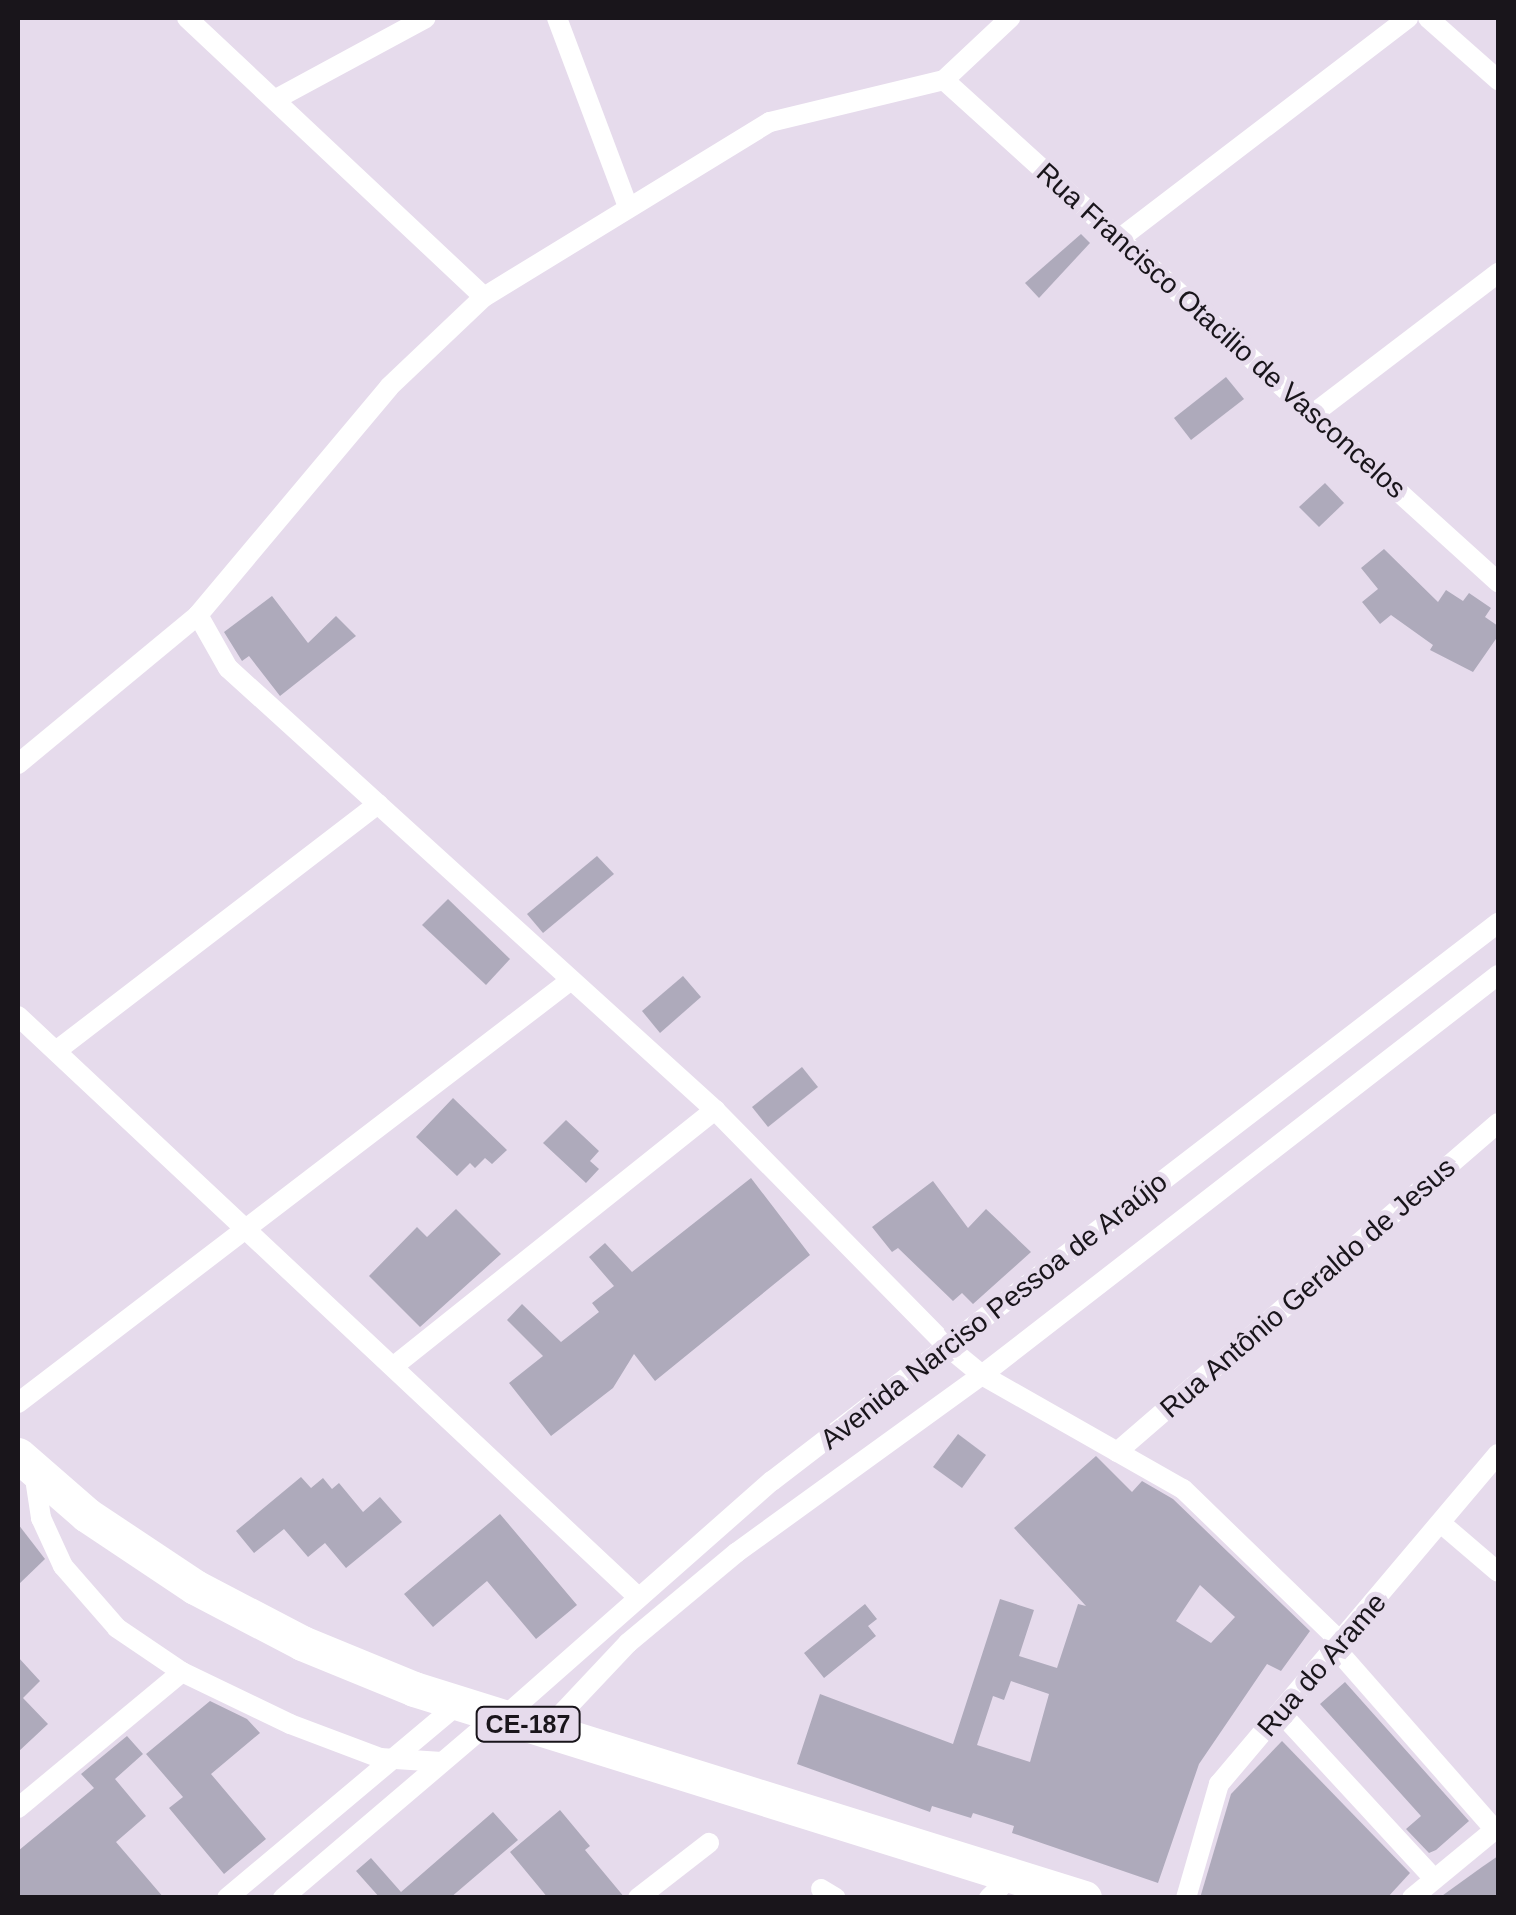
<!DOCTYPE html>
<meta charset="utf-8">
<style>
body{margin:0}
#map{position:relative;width:1516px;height:1915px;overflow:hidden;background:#e6dbec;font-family:Arial,sans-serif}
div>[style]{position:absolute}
.building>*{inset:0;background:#aeaabb}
.minor>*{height:20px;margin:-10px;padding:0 10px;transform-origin:10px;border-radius:10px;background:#fff}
.trunk>*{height:35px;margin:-17.5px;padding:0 17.5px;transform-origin:17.5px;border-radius:17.5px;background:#fff}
span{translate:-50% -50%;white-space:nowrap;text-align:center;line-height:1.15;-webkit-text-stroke:10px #e6dbec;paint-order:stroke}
.shield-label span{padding:2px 8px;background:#e6dbec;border:2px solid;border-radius:8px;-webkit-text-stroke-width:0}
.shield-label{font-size:25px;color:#19151b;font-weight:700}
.street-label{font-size:28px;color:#19151b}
.frame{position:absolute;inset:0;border:20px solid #19151b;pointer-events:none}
</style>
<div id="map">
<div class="building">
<i style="clip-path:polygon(1081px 234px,1090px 243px,1039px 298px,1025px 283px)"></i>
<i style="clip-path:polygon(1226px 377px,1244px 399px,1191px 440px,1174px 418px)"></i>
<i style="clip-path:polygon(1325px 483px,1344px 503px,1319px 527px,1299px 507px)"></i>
<i style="clip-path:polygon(1384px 549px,1438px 602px,1446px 590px,1463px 601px,1469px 593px,1491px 608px,1485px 617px,1498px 626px,1498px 636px,1473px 672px,1430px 650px,1433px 645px,1391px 615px,1380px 624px,1362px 602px,1378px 589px,1361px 568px)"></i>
<i style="clip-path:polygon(272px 596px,308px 643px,336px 616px,356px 636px,280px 696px,249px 656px,242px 661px,224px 632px)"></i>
<i style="clip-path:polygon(597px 856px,614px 874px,543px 933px,527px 914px)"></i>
<i style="clip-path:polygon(448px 899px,510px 959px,486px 985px,422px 925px)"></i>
<i style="clip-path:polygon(683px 976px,701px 997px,660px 1033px,642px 1011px)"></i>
<i style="clip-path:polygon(802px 1067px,818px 1087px,768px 1127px,752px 1107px)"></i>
<i style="clip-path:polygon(453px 1098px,507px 1150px,492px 1164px,485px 1158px,475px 1168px,470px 1163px,457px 1176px,416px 1137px)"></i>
<i style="clip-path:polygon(566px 1120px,599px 1151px,590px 1161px,599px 1169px,586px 1183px,543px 1143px)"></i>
<i style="clip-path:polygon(751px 1178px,810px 1255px,655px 1381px,634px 1354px,613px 1388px,551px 1436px,509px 1383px,543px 1356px,507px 1320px,522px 1304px,561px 1342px,599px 1312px,592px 1303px,614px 1286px,589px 1257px,605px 1243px,632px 1272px)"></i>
<i style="clip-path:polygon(933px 1181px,968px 1228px,986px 1209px,1031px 1252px,973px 1304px,962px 1293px,953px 1301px,898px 1248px,892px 1252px,872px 1227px)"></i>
<i style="clip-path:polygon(456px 1209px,501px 1254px,420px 1327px,369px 1276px,417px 1227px,427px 1237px)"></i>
<i style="clip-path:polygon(958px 1434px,986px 1455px,962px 1488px,933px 1467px)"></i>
<i style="clip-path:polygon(evenodd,1096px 1456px,1132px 1492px,1142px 1481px,1173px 1499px,1310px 1631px,1281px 1671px,1267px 1664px,1199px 1764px,1158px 1883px,1012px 1833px,1014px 1826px,973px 1813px,971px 1818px,932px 1806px,930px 1812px,797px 1764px,820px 1694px,953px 1744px,1000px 1599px,1034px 1610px,1019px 1656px,1057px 1668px,1078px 1604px,1086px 1606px,1014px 1528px,1096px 1456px,1200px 1585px,1235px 1617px,1211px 1643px,1176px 1621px,1200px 1585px,1096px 1456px,1011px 1681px,1049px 1694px,1030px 1762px,977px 1745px,993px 1696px,1004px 1700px,1011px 1681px)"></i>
<i style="clip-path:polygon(301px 1477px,311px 1488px,323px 1478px,332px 1489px,339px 1483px,363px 1512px,380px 1497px,402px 1522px,346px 1568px,325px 1543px,308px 1557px,284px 1529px,254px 1553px,236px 1531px)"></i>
<i style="clip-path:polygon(500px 1514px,577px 1605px,536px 1639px,487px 1581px,433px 1627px,404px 1594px)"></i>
<i style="clip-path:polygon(18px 1524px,45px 1559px,18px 1585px)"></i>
<i style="clip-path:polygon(865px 1604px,877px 1619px,868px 1626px,876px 1636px,824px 1678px,804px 1653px)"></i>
<i style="clip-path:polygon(18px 1657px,40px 1681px,23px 1698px,48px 1724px,18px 1752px)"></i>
<i style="clip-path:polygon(1345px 1682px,1469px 1821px,1436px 1850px,1429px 1853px,1406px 1829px,1421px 1816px,1320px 1704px)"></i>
<i style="clip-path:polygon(210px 1701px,247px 1719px,260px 1733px,211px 1774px,266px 1839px,224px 1874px,169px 1808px,183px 1797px,146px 1754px)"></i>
<i style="clip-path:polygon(127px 1736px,143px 1754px,115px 1779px,146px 1816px,116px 1842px,164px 1898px,18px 1898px,18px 1851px,94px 1788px,81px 1774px)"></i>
<i style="clip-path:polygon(1282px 1741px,1410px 1873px,1387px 1898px,1200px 1898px,1231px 1794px)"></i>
<i style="clip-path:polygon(560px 1810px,590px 1846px,585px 1850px,625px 1898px,548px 1898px,510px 1852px)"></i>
<i style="clip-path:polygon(493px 1812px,518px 1840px,450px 1898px,380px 1898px,356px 1871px,371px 1858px,401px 1892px)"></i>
<i style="clip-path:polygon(1498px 1856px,1498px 1898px,1439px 1898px,1482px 1867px)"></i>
</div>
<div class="minor">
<i style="left:187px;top:18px;width:407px;rotate:43.2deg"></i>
<i style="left:557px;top:18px;width:202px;rotate:69.4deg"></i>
<i style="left:1428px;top:18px;width:94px;rotate:41.5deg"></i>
<i style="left:944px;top:80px;width:748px;rotate:42.18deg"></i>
<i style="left:276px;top:99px;width:170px;rotate:-28.4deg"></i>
<i style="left:1119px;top:239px;width:364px;rotate:-37.4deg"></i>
<i style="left:1313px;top:414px;width:233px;rotate:-37.3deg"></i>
<i style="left:198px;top:615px;width:61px;rotate:60.5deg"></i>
<i style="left:228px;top:668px;width:658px;rotate:42.23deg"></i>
<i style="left:715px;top:1110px;width:332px;rotate:45.5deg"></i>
<i style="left:948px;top:1347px;width:44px;rotate:39.5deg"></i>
<i style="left:982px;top:1375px;width:231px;rotate:29.6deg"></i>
<i style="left:1183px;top:1489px;width:221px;rotate:44.1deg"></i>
<i style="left:18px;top:764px;width:234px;rotate:-39.6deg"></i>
<i style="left:198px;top:615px;width:297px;rotate:-50deg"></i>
<i style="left:389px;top:387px;width:131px;rotate:-43.5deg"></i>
<i style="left:484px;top:297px;width:335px;rotate:-31.5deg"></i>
<i style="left:770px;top:122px;width:179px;rotate:-13.6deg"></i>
<i style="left:944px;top:80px;width:91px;rotate:-43.2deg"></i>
<i style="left:18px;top:1016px;width:848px;rotate:43.14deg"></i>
<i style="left:56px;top:1051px;width:406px;rotate:-37.5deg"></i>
<i style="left:394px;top:1366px;width:411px;rotate:-38.6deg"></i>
<i style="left:18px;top:1403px;width:696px;rotate:-37.41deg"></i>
<i style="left:1117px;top:1452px;width:503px;rotate:-40.81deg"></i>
<i style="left:34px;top:1472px;width:47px;rotate:81.3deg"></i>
<i style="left:41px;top:1518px;width:53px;rotate:65.4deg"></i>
<i style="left:63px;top:1566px;width:82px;rotate:48.9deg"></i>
<i style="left:117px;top:1628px;width:78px;rotate:34.1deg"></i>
<i style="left:182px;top:1672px;width:120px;rotate:25.7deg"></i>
<i style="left:290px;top:1724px;width:96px;rotate:20.7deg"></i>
<i style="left:380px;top:1758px;width:62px;rotate:3.7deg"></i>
<i style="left:1443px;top:1525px;width:72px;rotate:40.5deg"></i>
<i style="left:1337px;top:1650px;width:240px;rotate:48.7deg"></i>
<i style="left:1281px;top:1713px;width:226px;rotate:47.3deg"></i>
<i style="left:505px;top:1716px;width:356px;rotate:-41.4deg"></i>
<i style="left:772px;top:1481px;width:916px;rotate:-37.55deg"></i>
<i style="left:547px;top:1729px;width:118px;rotate:-46.7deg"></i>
<i style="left:628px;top:1643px;width:141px;rotate:-39.8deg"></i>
<i style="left:736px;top:1553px;width:304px;rotate:-35.9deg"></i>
<i style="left:982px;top:1375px;width:653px;rotate:-37.78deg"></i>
<i style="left:18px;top:1808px;width:213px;rotate:-39.7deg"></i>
<i style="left:821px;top:1889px;width:17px;rotate:31deg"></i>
<i style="left:227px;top:1898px;width:303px;rotate:-40deg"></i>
<i style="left:283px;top:1898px;width:282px;rotate:-40.4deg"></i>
<i style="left:638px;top:1898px;width:90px;rotate:-37.8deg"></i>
<i style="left:989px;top:1898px;width:33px;rotate:-44deg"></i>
<i style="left:1186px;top:1898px;width:119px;rotate:-73.9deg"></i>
<i style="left:1219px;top:1784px;width:432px;rotate:-49.8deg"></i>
<i style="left:1412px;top:1898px;width:112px;rotate:-39.5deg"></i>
</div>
<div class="trunk">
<i style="left:18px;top:1455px;width:91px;rotate:41deg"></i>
<i style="left:87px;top:1515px;width:130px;rotate:33.7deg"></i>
<i style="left:195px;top:1587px;width:121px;rotate:27.6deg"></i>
<i style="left:302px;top:1643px;width:121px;rotate:22.3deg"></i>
<i style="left:414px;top:1689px;width:702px;rotate:17.32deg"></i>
</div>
<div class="shield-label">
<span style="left:528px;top:1724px">CE-187</span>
</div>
<div class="street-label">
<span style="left:1221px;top:331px;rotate:42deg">Rua Francisco Otacilio de Vasconcelos</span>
<span style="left:1308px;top:1288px;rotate:-41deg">Rua Antônio Geraldo de Jesus</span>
<span style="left:994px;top:1311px;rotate:-38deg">Avenida Narciso Pessoa de Araújo</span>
<span style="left:1322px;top:1665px;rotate:-49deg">Rua do Arame</span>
</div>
<div class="frame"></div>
</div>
